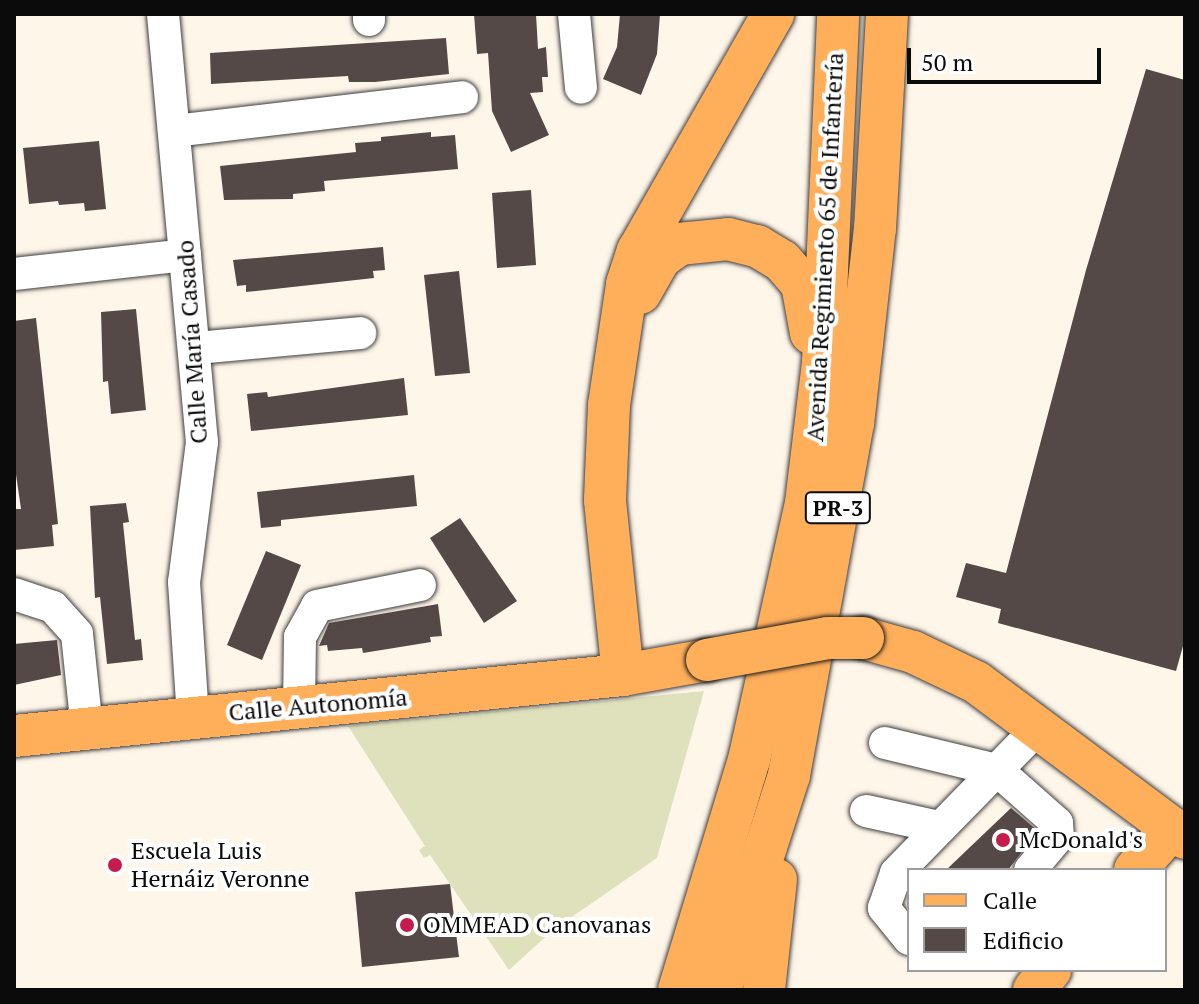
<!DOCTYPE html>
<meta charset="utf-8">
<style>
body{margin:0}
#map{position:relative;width:1199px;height:1004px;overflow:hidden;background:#fff6ea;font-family:"PT Serif",serif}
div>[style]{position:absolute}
.cemetery>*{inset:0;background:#dee1bb}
.building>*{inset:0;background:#554947}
.roads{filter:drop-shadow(0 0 2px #3e3e3e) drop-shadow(0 0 2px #3e3e3e)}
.minor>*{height:32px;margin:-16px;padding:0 16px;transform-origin:16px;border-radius:16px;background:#fff}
.major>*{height:42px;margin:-21px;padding:0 21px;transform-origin:21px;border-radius:21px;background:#ffae5a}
.bridges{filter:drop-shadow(0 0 2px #1c1c1c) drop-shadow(0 0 2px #1c1c1c)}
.major-bridge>*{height:42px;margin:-21px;padding:0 21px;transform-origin:21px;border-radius:21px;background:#ffae5a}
.dots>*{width:22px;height:22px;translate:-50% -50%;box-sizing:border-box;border:4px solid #fff;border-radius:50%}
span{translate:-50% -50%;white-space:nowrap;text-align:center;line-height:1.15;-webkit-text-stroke:8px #fff;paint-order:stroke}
.shield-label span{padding:2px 6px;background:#fff;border:2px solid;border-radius:6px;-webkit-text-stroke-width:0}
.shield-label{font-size:22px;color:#0b0b0b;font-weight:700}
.street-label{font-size:24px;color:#0b0b0b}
.poi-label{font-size:24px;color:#0b0b0b}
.left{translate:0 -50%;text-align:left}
.frame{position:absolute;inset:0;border:16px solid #0b0b0b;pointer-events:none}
.legend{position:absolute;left:907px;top:868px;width:260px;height:104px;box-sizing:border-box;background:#fff;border:2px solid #9d9d9d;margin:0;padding:10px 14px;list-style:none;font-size:24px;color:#0b0b0b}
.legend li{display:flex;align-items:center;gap:16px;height:40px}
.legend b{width:40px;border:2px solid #9d9d9d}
.scale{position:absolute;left:907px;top:48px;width:194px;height:36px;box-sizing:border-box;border:4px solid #0b0b0b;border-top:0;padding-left:10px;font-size:24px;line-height:28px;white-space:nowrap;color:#0b0b0b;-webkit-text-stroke:6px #fff;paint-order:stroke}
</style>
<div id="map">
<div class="cemetery">
<i style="clip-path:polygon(704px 691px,657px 858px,553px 930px,509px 970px,430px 855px,424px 858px,419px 850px,425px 846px,348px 726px)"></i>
</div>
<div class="building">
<i style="clip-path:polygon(474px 14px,536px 14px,538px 49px,546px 47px,548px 77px,542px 77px,543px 92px,530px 93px,549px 135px,511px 152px,492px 111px,488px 53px,477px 54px)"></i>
<i style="clip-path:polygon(620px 14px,660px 14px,657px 54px,641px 95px,603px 79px,617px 47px)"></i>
<i style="clip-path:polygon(446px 38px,449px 74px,375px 82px,349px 82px,348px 76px,211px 84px,210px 53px)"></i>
<i style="clip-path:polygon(1146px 69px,1185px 80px,1185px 639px,1176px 671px,998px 623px,1001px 609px,956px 597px,966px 563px,1006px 573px,1086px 270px)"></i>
<i style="clip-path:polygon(431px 132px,431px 137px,455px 135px,458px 169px,324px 181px,325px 191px,293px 194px,293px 199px,224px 200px,220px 166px,356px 152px,355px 143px,381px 141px,381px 137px)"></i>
<i style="clip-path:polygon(99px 141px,106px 209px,85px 211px,84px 203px,59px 205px,58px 201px,29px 204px,23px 148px)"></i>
<i style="clip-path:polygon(531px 190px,536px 265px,497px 268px,492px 193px)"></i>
<i style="clip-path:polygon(383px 247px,385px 270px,373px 271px,374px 278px,246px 292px,246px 285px,237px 286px,233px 260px)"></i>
<i style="clip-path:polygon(459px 271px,470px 373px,435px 376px,424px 275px)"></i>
<i style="clip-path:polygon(136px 309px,146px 410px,111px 414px,108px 381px,103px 382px,101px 312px)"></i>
<i style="clip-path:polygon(36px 318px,58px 524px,52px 525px,54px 546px,14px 550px,14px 509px,21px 509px,14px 461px,14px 321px)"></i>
<i style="clip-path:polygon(404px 378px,408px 415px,251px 431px,247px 394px,267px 392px,268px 397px)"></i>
<i style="clip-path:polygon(414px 475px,417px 506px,281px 520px,281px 526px,261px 528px,257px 492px)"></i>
<i style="clip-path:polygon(126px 503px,129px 522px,123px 523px,135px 640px,141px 639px,143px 660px,107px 664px,100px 597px,95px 598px,90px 506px)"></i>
<i style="clip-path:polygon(460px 518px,517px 601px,484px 623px,430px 538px)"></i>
<i style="clip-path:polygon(266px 551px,301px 565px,262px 660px,227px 645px)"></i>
<i style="clip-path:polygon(438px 604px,442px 636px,430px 637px,431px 642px,363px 653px,362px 648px,328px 651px,327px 645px,319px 646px,329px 623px)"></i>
<i style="clip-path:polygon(57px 640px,61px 675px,14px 685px,14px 644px)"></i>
<i style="clip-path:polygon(1011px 808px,1038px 831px,1008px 870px,946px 870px)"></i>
<i style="clip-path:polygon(450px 884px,459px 957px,362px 967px,355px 892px)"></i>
</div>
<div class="roads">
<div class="minor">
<i style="left:163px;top:14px;width:430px;rotate:84.8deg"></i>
<i style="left:202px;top:442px;width:141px;rotate:97.3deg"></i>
<i style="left:184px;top:582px;width:135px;rotate:86.2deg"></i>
<i style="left:369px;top:14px;width:6px;rotate:90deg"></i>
<i style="left:574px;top:14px;width:74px;rotate:84.6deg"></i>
<i style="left:174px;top:131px;width:290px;rotate:-6.7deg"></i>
<i style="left:14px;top:274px;width:172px;rotate:-6.3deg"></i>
<i style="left:196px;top:348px;width:165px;rotate:-5.2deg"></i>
<i style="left:14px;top:594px;width:41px;rotate:18.4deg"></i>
<i style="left:53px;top:607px;width:36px;rotate:48deg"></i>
<i style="left:77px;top:634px;width:96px;rotate:84deg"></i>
<i style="left:299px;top:708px;width:71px;rotate:-89.2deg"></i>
<i style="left:300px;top:637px;width:35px;rotate:-61deg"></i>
<i style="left:317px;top:606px;width:105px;rotate:-11.5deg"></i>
<i style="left:885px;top:743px;width:115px;rotate:13.6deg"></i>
<i style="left:997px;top:770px;width:80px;rotate:41.5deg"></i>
<i style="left:1057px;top:823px;width:14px;rotate:86deg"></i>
<i style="left:1058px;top:837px;width:43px;rotate:130.3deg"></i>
<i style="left:866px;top:811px;width:75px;rotate:12.4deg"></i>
<i style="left:909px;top:939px;width:40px;rotate:-129deg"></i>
<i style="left:884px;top:908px;width:37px;rotate:-71deg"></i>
<i style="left:896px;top:873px;width:203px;rotate:-45.6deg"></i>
</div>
<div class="major">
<i style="left:640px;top:293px;width:40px;rotate:-60.3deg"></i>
<i style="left:660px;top:258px;width:24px;rotate:-36deg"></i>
<i style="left:679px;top:244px;width:49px;rotate:-5.8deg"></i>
<i style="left:728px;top:239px;width:30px;rotate:14deg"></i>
<i style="left:757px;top:246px;width:29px;rotate:31deg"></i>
<i style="left:782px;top:261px;width:30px;rotate:49deg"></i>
<i style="left:802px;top:284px;width:50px;rotate:79.6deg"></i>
<i style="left:863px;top:638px;width:52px;rotate:15.6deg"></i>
<i style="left:913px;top:652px;width:70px;rotate:25.5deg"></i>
<i style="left:976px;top:682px;width:261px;rotate:36.7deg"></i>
<i style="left:623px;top:675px;width:176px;rotate:-95.9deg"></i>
<i style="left:605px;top:500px;width:95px;rotate:-87.6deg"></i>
<i style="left:609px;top:405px;width:122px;rotate:-81.5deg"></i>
<i style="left:627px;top:284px;width:35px;rotate:-72deg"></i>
<i style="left:638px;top:251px;width:273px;rotate:-60.3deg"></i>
<i style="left:14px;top:736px;width:612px;rotate:-5.72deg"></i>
<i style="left:623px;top:675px;width:85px;rotate:-10.1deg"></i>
<i style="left:1135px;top:870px;width:56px;rotate:-48.6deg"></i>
<i style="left:679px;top:990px;width:240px;rotate:-73.1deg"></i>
<i style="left:749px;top:760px;width:263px;rotate:-77.5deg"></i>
<i style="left:806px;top:503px;width:141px;rotate:-83.1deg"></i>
<i style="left:823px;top:363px;width:349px;rotate:-87.5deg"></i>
<i style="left:720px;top:990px;width:226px;rotate:-72.2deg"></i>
<i style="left:789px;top:775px;width:357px;rotate:-79.7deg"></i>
<i style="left:853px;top:424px;width:196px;rotate:-83.6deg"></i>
<i style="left:875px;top:229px;width:215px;rotate:-86.8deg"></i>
<i style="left:764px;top:990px;width:111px;rotate:-83.8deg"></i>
<i style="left:1034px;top:990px;width:26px;rotate:-51deg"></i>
</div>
</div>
<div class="bridges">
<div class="major-bridge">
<i style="left:707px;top:660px;width:123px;rotate:-10.3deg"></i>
<i style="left:828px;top:638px;width:35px"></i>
</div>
</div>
<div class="dots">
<i style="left:1003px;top:840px;background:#c31c4d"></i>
<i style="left:115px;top:865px;background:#c31c4d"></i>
<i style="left:407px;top:925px;background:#c31c4d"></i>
</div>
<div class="shield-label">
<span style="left:838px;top:508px">PR-3</span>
</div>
<div class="street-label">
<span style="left:825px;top:247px;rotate:-87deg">Avenida Regimiento 65 de Infantería</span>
<span style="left:192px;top:342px;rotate:-94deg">Calle María Casado</span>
<span style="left:318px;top:705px;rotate:-5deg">Calle Autonomía</span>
</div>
<div class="poi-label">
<span class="left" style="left:1019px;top:840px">McDonald's</span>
<span class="left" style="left:131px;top:865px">Escuela Luis<br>Hernáiz Veronne</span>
<span class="left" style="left:423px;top:925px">OMMEAD Canovanas</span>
</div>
<div class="frame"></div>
<ul class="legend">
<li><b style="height:10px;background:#ffae5a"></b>Calle</li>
<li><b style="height:22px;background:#554947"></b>Edificio</li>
</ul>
<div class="scale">50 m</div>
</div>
